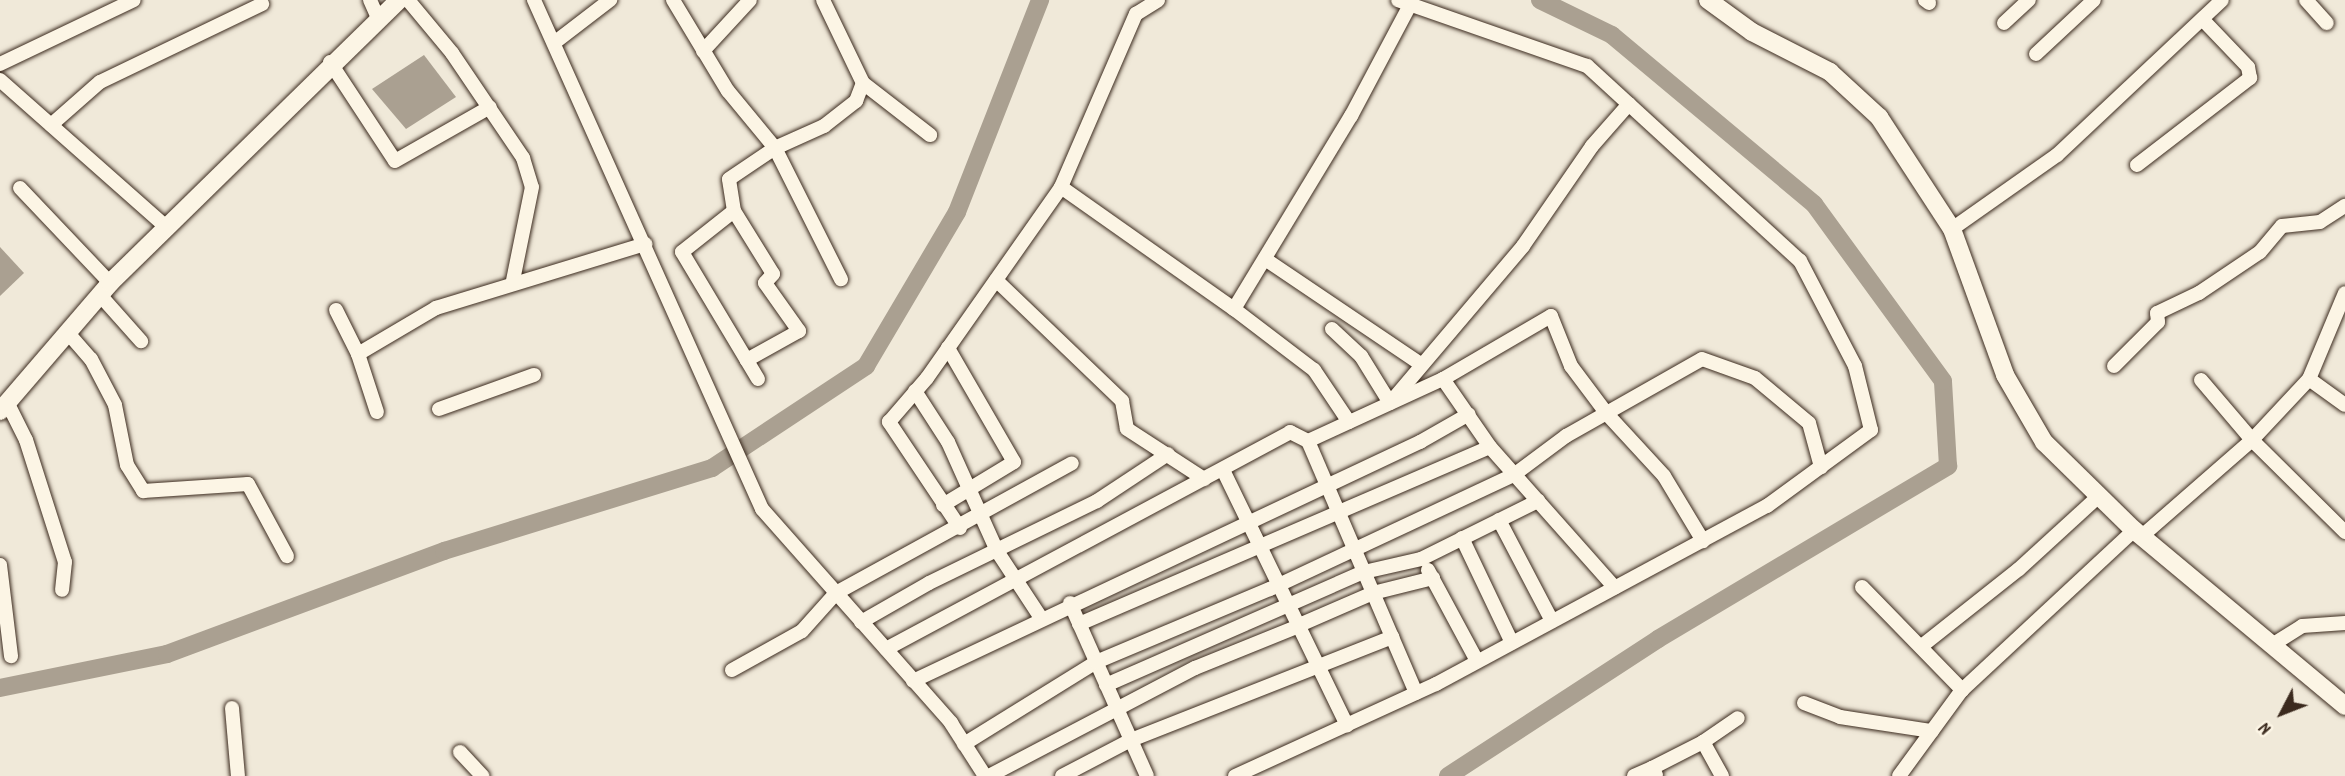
<!DOCTYPE html>
<style>
body{margin:0}
#map{position:relative;width:2345px;height:776px;overflow:hidden;background:#f0e9d9;font-family:Dekko,sans-serif}
div>[style]{position:absolute}
.water>*{inset:0;background:#aaa091}
.river>*{height:18px;margin:-9px;padding:0 9px;transform-origin:9px;border-radius:9px;background:#aaa091}
.roads{filter:drop-shadow(0 0 2px #3b2a1e) drop-shadow(0 0 2px #3b2a1e)}
.minor>*{height:14px;margin:-7px;padding:0 7px;transform-origin:7px;border-radius:7px;background:#fcf5e5}
.major>*{height:18px;margin:-9px;padding:0 9px;transform-origin:9px;border-radius:9px;background:#fcf5e5}
span{translate:-50% -50%;white-space:nowrap;text-align:center;line-height:1.15;-webkit-text-stroke:7px #fcf5e5;paint-order:stroke}
.north{position:absolute;left:2247px;top:678px;width:70px;height:70px;-webkit-text-stroke:5px #fcf5e5;paint-order:stroke;rotate:228deg;font-size:19px;font-weight:700;line-height:28px;text-align:center;color:#3b2a1e}
.north::after{content:'';display:block;margin:auto;width:24px;height:32px;background:#3b2a1e;clip-path:polygon(50% 0,100% 100%,50% 72%,0 100%)}
</style>
<div id="map">
<div class="water">
<i style="clip-path:polygon(424px 55px,456px 97px,406px 129px,372px 89px)"></i>
<i style="clip-path:polygon(0 247px,24px 273px,0 296px)"></i>
</div>
<div class="river">
<i style="left:0;top:688px;width:170px;rotate:-11.5deg"></i>
<i style="left:167px;top:654px;width:296px;rotate:-20.4deg"></i>
<i style="left:444px;top:551px;width:281px;rotate:-17.2deg"></i>
<i style="left:712px;top:468px;width:185px;rotate:-33.5deg"></i>
<i style="left:866px;top:366px;width:179px;rotate:-59.4deg"></i>
<i style="left:957px;top:212px;width:228px;rotate:-68.6deg"></i>
<i style="left:1448px;top:776px;width:251px;rotate:-33.1deg"></i>
<i style="left:1658px;top:639px;width:338px;rotate:-30.8deg"></i>
<i style="left:1948px;top:466px;width:85px;rotate:-93.4deg"></i>
<i style="left:1943px;top:381px;width:219px;rotate:-126.1deg"></i>
<i style="left:1814px;top:204px;width:263px;rotate:-140.1deg"></i>
<i style="left:1612px;top:35px;width:80px;rotate:-154.1deg"></i>
</div>
<div class="roads">
<div class="minor">
<i style="left:370px;top:0;width:20px;rotate:66deg"></i>
<i style="left:408px;top:0;width:69px;rotate:50.3deg"></i>
<i style="left:452px;top:53px;width:127px;rotate:55.9deg"></i>
<i style="left:523px;top:158px;width:30px;rotate:73deg"></i>
<i style="left:532px;top:187px;width:95px;rotate:101.5deg"></i>
<i style="left:534px;top:0;width:558px;rotate:65.87deg"></i>
<i style="left:762px;top:509px;width:286px;rotate:48.5deg"></i>
<i style="left:951px;top:723px;width:63px;rotate:57.3deg"></i>
<i style="left:673px;top:0;width:106px;rotate:58.9deg"></i>
<i style="left:728px;top:91px;width:74px;rotate:50.5deg"></i>
<i style="left:775px;top:148px;width:147px;rotate:63.3deg"></i>
<i style="left:823px;top:0;width:92px;rotate:64.3deg"></i>
<i style="left:863px;top:83px;width:85px;rotate:37.8deg"></i>
<i style="left:1925px;top:0;width:5px;rotate:37deg"></i>
<i style="left:2306px;top:0;width:31px;rotate:48deg"></i>
<i style="left:2004px;top:23px;width:34px;rotate:-43deg"></i>
<i style="left:554px;top:43px;width:71px;rotate:-37.5deg"></i>
<i style="left:703px;top:51px;width:69px;rotate:-47.3deg"></i>
<i style="left:2036px;top:54px;width:79px;rotate:-43deg"></i>
<i style="left:330px;top:62px;width:118px;rotate:56.7deg"></i>
<i style="left:395px;top:161px;width:109px;rotate:-29.6deg"></i>
<i style="left:0;top:64px;width:148px;rotate:-25.5deg"></i>
<i style="left:0;top:80px;width:223px;rotate:41.5deg"></i>
<i style="left:51px;top:125px;width:65px;rotate:-41.3deg"></i>
<i style="left:100px;top:82px;width:180px;rotate:-25.7deg"></i>
<i style="left:2137px;top:165px;width:143px;rotate:-37.6deg"></i>
<i style="left:2250px;top:78px;width:11px;rotate:-100deg"></i>
<i style="left:2248px;top:67px;width:64px;rotate:-133.7deg"></i>
<i style="left:1061px;top:187px;width:212px;rotate:35.2deg"></i>
<i style="left:20px;top:188px;width:131px;rotate:46.5deg"></i>
<i style="left:734px;top:211px;width:74px;rotate:58.2deg"></i>
<i style="left:773px;top:274px;width:12px;rotate:132deg"></i>
<i style="left:765px;top:283px;width:59px;rotate:54.7deg"></i>
<i style="left:799px;top:331px;width:60px;rotate:150.9deg"></i>
<i style="left:1952px;top:229px;width:128px;rotate:-35.2deg"></i>
<i style="left:2057px;top:155px;width:226px;rotate:-43.2deg"></i>
<i style="left:1265px;top:259px;width:189px;rotate:34deg"></i>
<i style="left:996px;top:280px;width:175px;rotate:43.8deg"></i>
<i style="left:1122px;top:401px;width:28px;rotate:80deg"></i>
<i style="left:1127px;top:429px;width:92px;rotate:33deg"></i>
<i style="left:100px;top:295px;width:62px;rotate:48.3deg"></i>
<i style="left:336px;top:310px;width:49px;rotate:63.4deg"></i>
<i style="left:358px;top:354px;width:61px;rotate:71.9deg"></i>
<i style="left:1332px;top:329px;width:40px;rotate:43deg"></i>
<i style="left:1361px;top:356px;width:55px;rotate:58.3deg"></i>
<i style="left:1390px;top:403px;width:206px;rotate:-49.7deg"></i>
<i style="left:1523px;top:246px;width:121px;rotate:-55.4deg"></i>
<i style="left:1592px;top:146px;width:56px;rotate:-48.6deg"></i>
<i style="left:68px;top:333px;width:35px;rotate:49deg"></i>
<i style="left:91px;top:359px;width:52px;rotate:62.4deg"></i>
<i style="left:115px;top:405px;width:61px;rotate:78.7deg"></i>
<i style="left:127px;top:465px;width:31px;rotate:58deg"></i>
<i style="left:143px;top:491px;width:105px;rotate:-3.8deg"></i>
<i style="left:248px;top:484px;width:82px;rotate:61.6deg"></i>
<i style="left:358px;top:354px;width:91px;rotate:-30.5deg"></i>
<i style="left:436px;top:308px;width:219px;rotate:-17deg"></i>
<i style="left:2114px;top:366px;width:62px;rotate:-45deg"></i>
<i style="left:2158px;top:322px;width:9px;rotate:-96deg"></i>
<i style="left:2157px;top:313px;width:47px;rotate:-25.5deg"></i>
<i style="left:2199px;top:293px;width:73px;rotate:-33.9deg"></i>
<i style="left:2260px;top:252px;width:34px;rotate:-50deg"></i>
<i style="left:2282px;top:226px;width:38px;rotate:-6deg"></i>
<i style="left:2320px;top:222px;width:30px;rotate:-33deg"></i>
<i style="left:758px;top:379px;width:148px;rotate:-120.9deg"></i>
<i style="left:682px;top:252px;width:66px;rotate:-38.3deg"></i>
<i style="left:734px;top:211px;width:32px;rotate:-99deg"></i>
<i style="left:729px;top:179px;width:55px;rotate:-34deg"></i>
<i style="left:775px;top:148px;width:54px;rotate:-24.2deg"></i>
<i style="left:824px;top:126px;width:41px;rotate:-38deg"></i>
<i style="left:856px;top:101px;width:19px;rotate:-69deg"></i>
<i style="left:1443px;top:379px;width:83px;rotate:55.3deg"></i>
<i style="left:1490px;top:447px;width:188px;rotate:48.4deg"></i>
<i style="left:2309px;top:379px;width:44px;rotate:35.8deg"></i>
<i style="left:2201px;top:380px;width:79px;rotate:49.6deg"></i>
<i style="left:2252px;top:440px;width:131px;rotate:44.7deg"></i>
<i style="left:915px;top:391px;width:61px;rotate:57.1deg"></i>
<i style="left:948px;top:442px;width:120px;rotate:65.8deg"></i>
<i style="left:997px;top:551px;width:80px;rotate:56.7deg"></i>
<i style="left:7px;top:402px;width:42px;rotate:63.4deg"></i>
<i style="left:26px;top:440px;width:128px;rotate:72.3deg"></i>
<i style="left:65px;top:562px;width:28px;rotate:96deg"></i>
<i style="left:439px;top:409px;width:101px;rotate:-19.7deg"></i>
<i style="left:1349px;top:422px;width:63px;rotate:-123.9deg"></i>
<i style="left:1314px;top:370px;width:101px;rotate:-142.7deg"></i>
<i style="left:1234px;top:309px;width:226px;rotate:-58.8deg"></i>
<i style="left:1351px;top:116px;width:126px;rotate:-62deg"></i>
<i style="left:1308px;top:441px;width:149px;rotate:-24.7deg"></i>
<i style="left:1443px;top:379px;width:125px;rotate:-30.3deg"></i>
<i style="left:1551px;top:316px;width:54px;rotate:68.2deg"></i>
<i style="left:1571px;top:366px;width:60px;rotate:53.1deg"></i>
<i style="left:1607px;top:414px;width:84px;rotate:47.4deg"></i>
<i style="left:1664px;top:476px;width:76px;rotate:59deg"></i>
<i style="left:1223px;top:470px;width:284px;rotate:64.1deg"></i>
<i style="left:943px;top:505px;width:83px;rotate:-31.2deg"></i>
<i style="left:1014px;top:462px;width:132px;rotate:-120.1deg"></i>
<i style="left:1499px;top:520px;width:114px;rotate:62.3deg"></i>
<i style="left:960px;top:528px;width:128px;rotate:-123.8deg"></i>
<i style="left:889px;top:422px;width:58px;rotate:-49.2deg"></i>
<i style="left:927px;top:378px;width:233px;rotate:-54.9deg"></i>
<i style="left:1061px;top:187px;width:189px;rotate:-66.6deg"></i>
<i style="left:1136px;top:14px;width:26px;rotate:-32deg"></i>
<i style="left:2142px;top:536px;width:146px;rotate:-41.1deg"></i>
<i style="left:2252px;top:440px;width:83px;rotate:-46.9deg"></i>
<i style="left:2309px;top:379px;width:93px;rotate:-67.3deg"></i>
<i style="left:1462px;top:538px;width:116px;rotate:64.5deg"></i>
<i style="left:0;top:565px;width:92px;rotate:83.1deg"></i>
<i style="left:1428px;top:570px;width:103px;rotate:61.7deg"></i>
<i style="left:1862px;top:587px;width:144px;rotate:45.8deg"></i>
<i style="left:1070px;top:603px;width:189px;rotate:66deg"></i>
<i style="left:861px;top:622px;width:78px;rotate:-29.8deg"></i>
<i style="left:929px;top:583px;width:187px;rotate:-26deg"></i>
<i style="left:1097px;top:501px;width:85px;rotate:-33.5deg"></i>
<i style="left:1304px;top:623px;width:75px;rotate:-23.5deg"></i>
<i style="left:1373px;top:593px;width:62px;rotate:-14deg"></i>
<i style="left:1079px;top:624px;width:447px;rotate:-23.3deg"></i>
<i style="left:1923px;top:645px;width:122px;rotate:-38.4deg"></i>
<i style="left:2019px;top:569px;width:108px;rotate:-42.4deg"></i>
<i style="left:2272px;top:645px;width:36px;rotate:-32deg"></i>
<i style="left:2302px;top:626px;width:43px;rotate:-4deg"></i>
<i style="left:886px;top:649px;width:459px;rotate:-28.2deg"></i>
<i style="left:1290px;top:432px;width:20px;rotate:27deg"></i>
<i style="left:1308px;top:441px;width:274px;rotate:66.8deg"></i>
<i style="left:732px;top:670px;width:80px;rotate:-29.1deg"></i>
<i style="left:802px;top:631px;width:51px;rotate:-48.2deg"></i>
<i style="left:836px;top:593px;width:269px;rotate:-28.8deg"></i>
<i style="left:913px;top:681px;width:561px;rotate:-25.24deg"></i>
<i style="left:1420px;top:442px;width:56px;rotate:-29.7deg"></i>
<i style="left:1106px;top:685px;width:282px;rotate:-23.7deg"></i>
<i style="left:1364px;top:572px;width:58px;rotate:-12.8deg"></i>
<i style="left:1421px;top:559px;width:131px;rotate:-26.4deg"></i>
<i style="left:1804px;top:703px;width:39px;rotate:21deg"></i>
<i style="left:1840px;top:717px;width:93px;rotate:8.7deg"></i>
<i style="left:232px;top:708px;width:68px;rotate:85deg"></i>
<i style="left:964px;top:744px;width:155px;rotate:-31.8deg"></i>
<i style="left:1096px;top:662px;width:189px;rotate:-22.8deg"></i>
<i style="left:1270px;top:589px;width:271px;rotate:-25.1deg"></i>
<i style="left:1515px;top:474px;width:64px;rotate:-36.7deg"></i>
<i style="left:1566px;top:436px;width:156px;rotate:-29.5deg"></i>
<i style="left:1702px;top:359px;width:56px;rotate:19.7deg"></i>
<i style="left:1755px;top:378px;width:70px;rotate:39.8deg"></i>
<i style="left:1809px;top:423px;width:46px;rotate:74.7deg"></i>
<i style="left:460px;top:752px;width:33px;rotate:47deg"></i>
<i style="left:1652px;top:768px;width:57px;rotate:-27deg"></i>
<i style="left:989px;top:776px;width:233px;rotate:-27.7deg"></i>
<i style="left:1195px;top:668px;width:112px;rotate:-22deg"></i>
<i style="left:1062px;top:776px;width:78px;rotate:-27.6deg"></i>
<i style="left:1131px;top:740px;width:281px;rotate:-21.5deg"></i>
<i style="left:1235px;top:776px;width:221px;rotate:-24.6deg"></i>
<i style="left:1436px;top:684px;width:376px;rotate:-28.3deg"></i>
<i style="left:1767px;top:506px;width:129px;rotate:-36.2deg"></i>
<i style="left:1871px;top:430px;width:66px;rotate:-104deg"></i>
<i style="left:1855px;top:366px;width:119px;rotate:-117.6deg"></i>
<i style="left:1800px;top:261px;width:289px;rotate:-137.5deg"></i>
<i style="left:1587px;top:66px;width:200px;rotate:-160.8deg"></i>
<i style="left:1634px;top:776px;width:20px;rotate:-24deg"></i>
<i style="left:1652px;top:768px;width:8px;rotate:60deg"></i>
<i style="left:1722px;top:776px;width:39px;rotate:-119deg"></i>
<i style="left:1703px;top:742px;width:42px;rotate:-34.4deg"></i>
<i style="left:1899px;top:776px;width:107px;rotate:-53.8deg"></i>
<i style="left:1962px;top:690px;width:235px;rotate:-42.9deg"></i>
</div>
<div class="major">
<i style="left:1708px;top:0;width:54px;rotate:36deg"></i>
<i style="left:1752px;top:32px;width:88px;rotate:27.1deg"></i>
<i style="left:1830px;top:72px;width:67px;rotate:42.6deg"></i>
<i style="left:1879px;top:117px;width:134px;rotate:56.9deg"></i>
<i style="left:1952px;top:229px;width:155px;rotate:70deg"></i>
<i style="left:2005px;top:375px;width:78px;rotate:59.8deg"></i>
<i style="left:2044px;top:442px;width:126px;rotate:44.4deg"></i>
<i style="left:2134px;top:530px;width:275px;rotate:39.8deg"></i>
<i style="left:0;top:411px;width:169px;rotate:-49.3deg"></i>
<i style="left:110px;top:283px;width:404px;rotate:-44.4deg"></i>
</div>
</div>
<div class="north">N</div>
</div>
